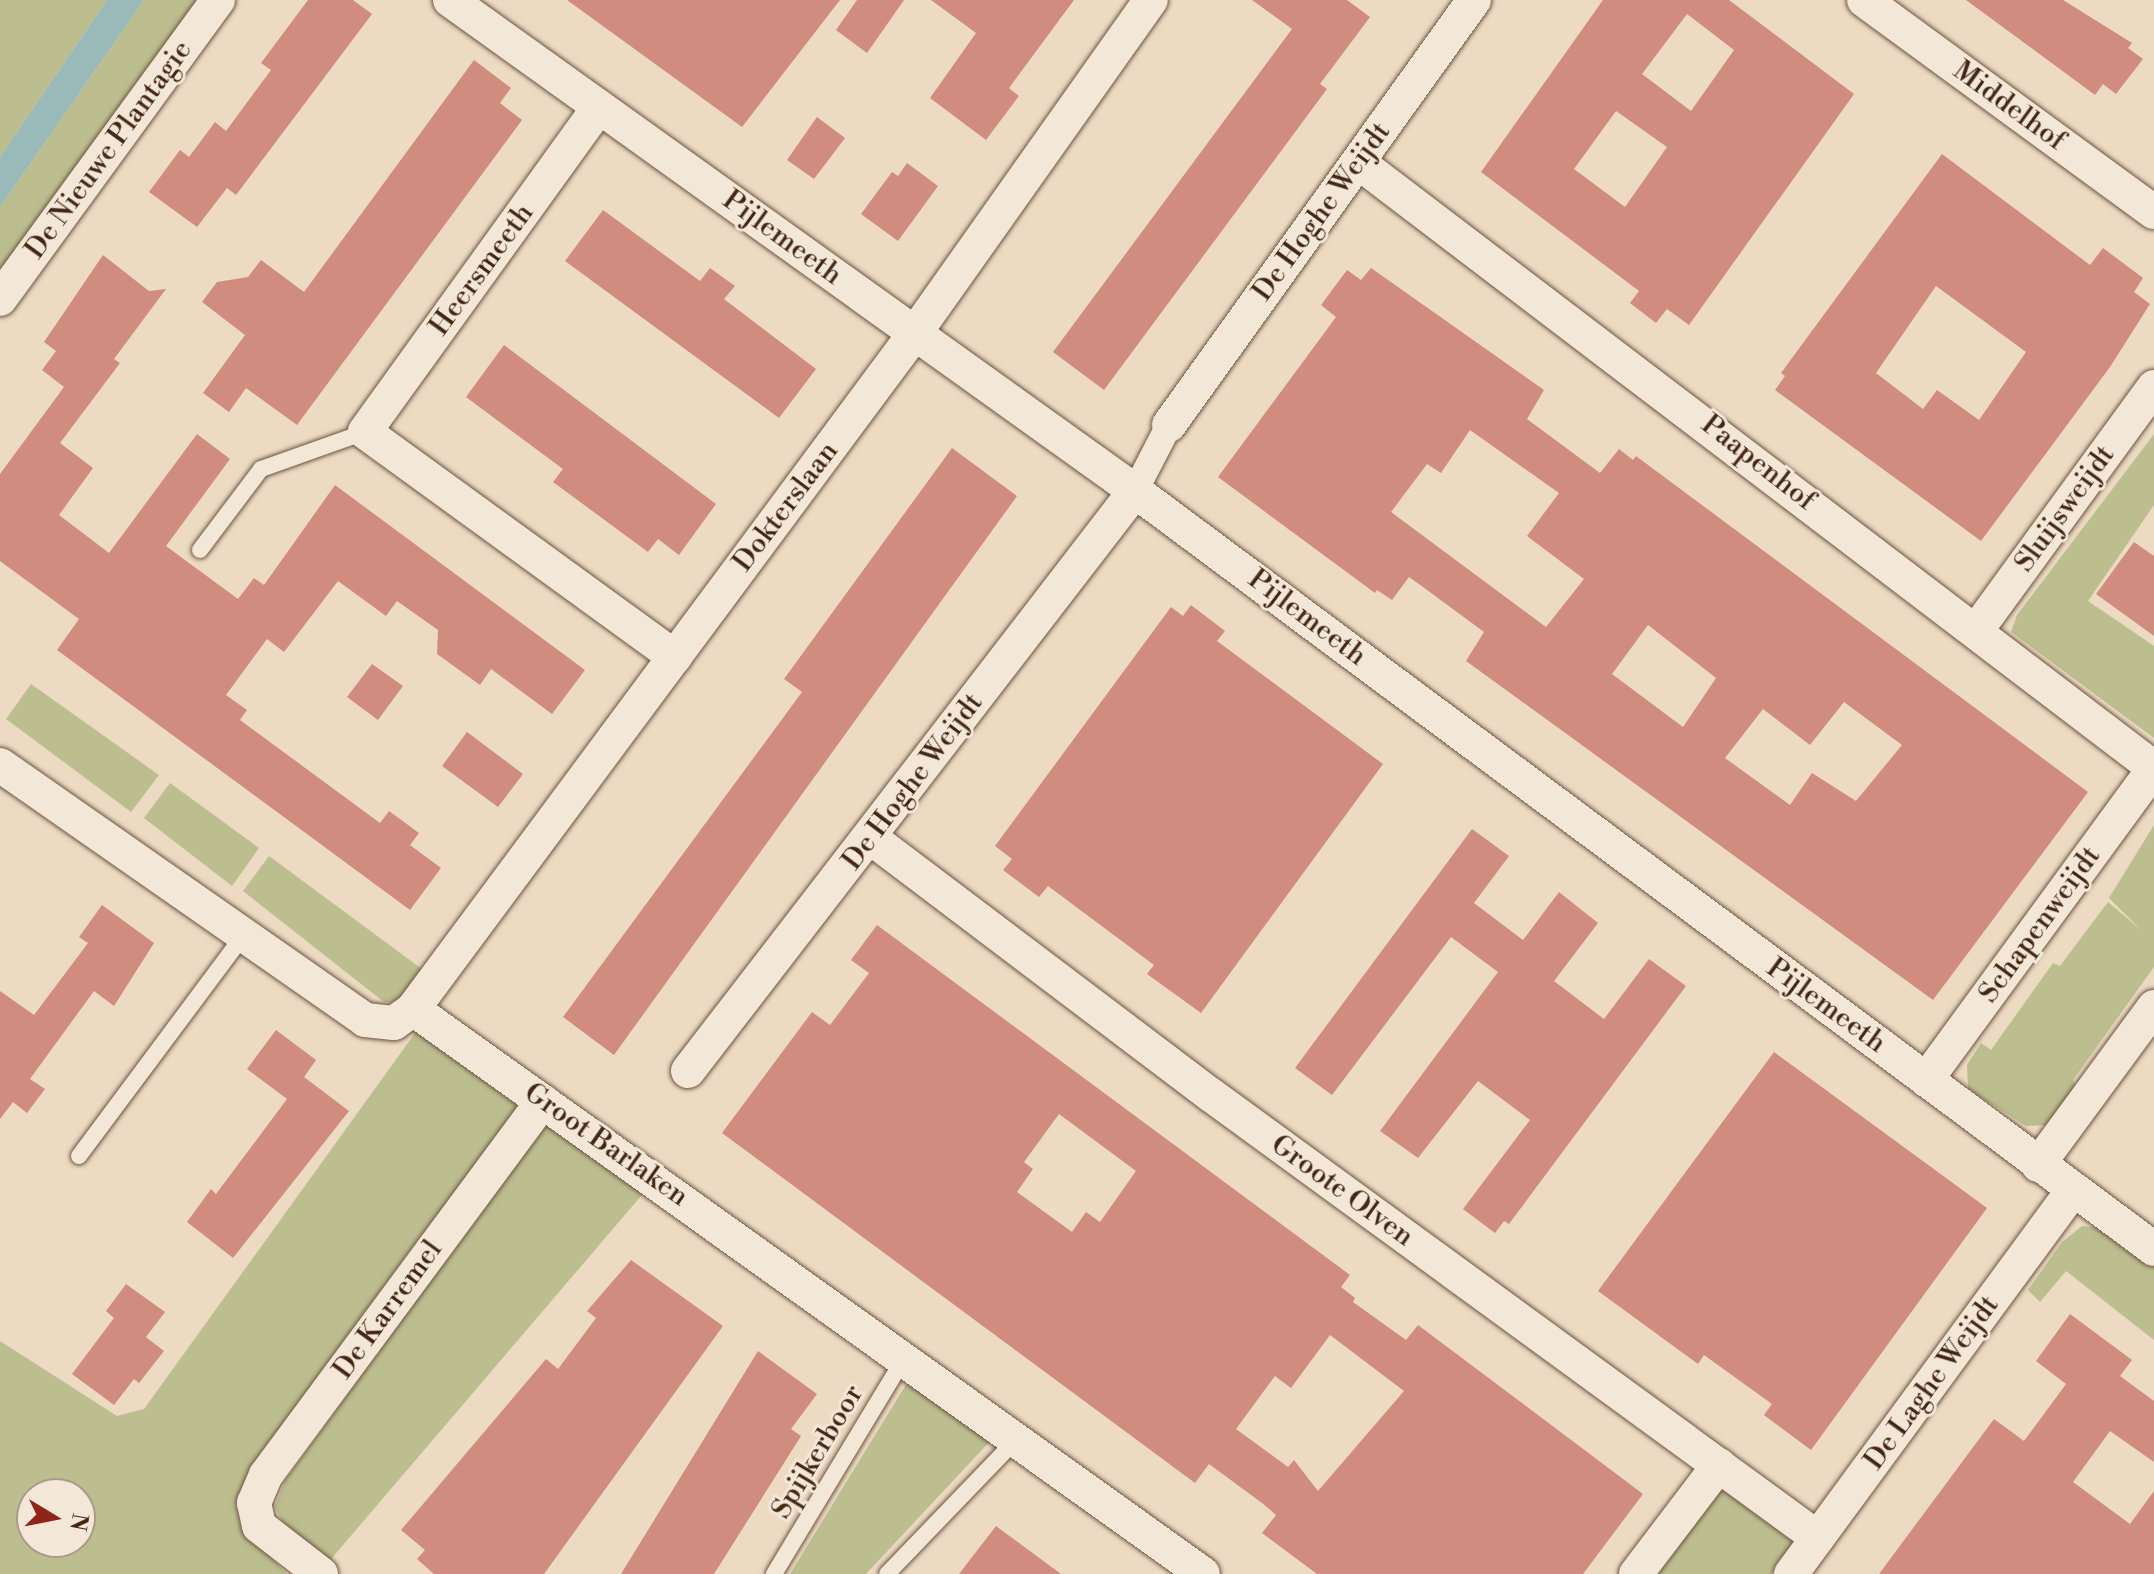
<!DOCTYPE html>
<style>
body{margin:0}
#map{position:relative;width:2154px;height:1574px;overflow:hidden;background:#ecdac2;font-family:"Libre Bodoni",serif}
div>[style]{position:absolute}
.green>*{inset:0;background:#bcbe90}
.water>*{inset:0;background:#99bab8}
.building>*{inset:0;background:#d08d7f}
.roads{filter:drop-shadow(0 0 2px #6d5440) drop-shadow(0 0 2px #6d5440)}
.service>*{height:16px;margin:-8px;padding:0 8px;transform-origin:8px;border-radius:8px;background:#f3e7d7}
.pedestrian>*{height:26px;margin:-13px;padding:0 13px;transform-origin:13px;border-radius:13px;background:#f3e7d7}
.minor>*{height:34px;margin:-17px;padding:0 17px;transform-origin:17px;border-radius:17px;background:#f3e7d7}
span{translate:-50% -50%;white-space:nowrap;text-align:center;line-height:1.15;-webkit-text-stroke:6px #f3e7d7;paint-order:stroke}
.street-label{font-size:28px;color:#432715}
.north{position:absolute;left:16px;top:1478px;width:80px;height:80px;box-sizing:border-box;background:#f3e7d7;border:2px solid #ad9a89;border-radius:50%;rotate:100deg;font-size:22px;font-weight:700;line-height:32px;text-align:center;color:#432715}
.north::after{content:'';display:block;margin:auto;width:28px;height:36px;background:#8f2418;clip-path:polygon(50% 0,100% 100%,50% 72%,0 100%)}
</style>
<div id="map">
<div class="green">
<i style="clip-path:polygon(0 0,107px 0,0 157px)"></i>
<i style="clip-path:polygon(144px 0,197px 0,0 275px,0 207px)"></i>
<i style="clip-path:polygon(2154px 434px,2154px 505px,2088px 601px,2154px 646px,2154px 738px,2011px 632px,2017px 615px)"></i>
<i style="clip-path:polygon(31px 684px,159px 775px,131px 812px,6px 719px)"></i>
<i style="clip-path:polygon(170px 783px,259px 848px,232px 886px,144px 818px)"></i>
<i style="clip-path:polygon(2154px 825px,2154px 967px,2073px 1080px,2078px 1089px,2048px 1125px,2026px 1126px,1968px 1089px,1967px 1065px,1981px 1043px,1991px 1050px,2053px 963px,2060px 966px,2108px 902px,2141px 930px,2109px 898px)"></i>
<i style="clip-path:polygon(269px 856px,430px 975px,406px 1002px,384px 1002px,243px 891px)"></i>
<i style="clip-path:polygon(evenodd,418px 1029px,522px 1107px,249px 1479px,236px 1506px,241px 1527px,287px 1574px,0 1574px,0 1341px,117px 1416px,144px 1409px,418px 1029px,32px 1494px,80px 1494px,80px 1542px,32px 1542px,32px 1494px)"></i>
<i style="clip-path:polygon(546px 1121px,647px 1189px,326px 1565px,292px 1541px,275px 1507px,285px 1481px)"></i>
<i style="clip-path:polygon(2082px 1226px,2102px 1228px,2154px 1265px,2154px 1340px,2066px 1271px,2040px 1302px,2028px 1290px,2062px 1242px)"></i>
<i style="clip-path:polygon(910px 1378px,993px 1438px,866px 1574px,790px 1574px)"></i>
<i style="clip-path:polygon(1720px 1486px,1795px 1543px,1771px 1574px,1654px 1574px)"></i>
</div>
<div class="water">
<i style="clip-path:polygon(107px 0,144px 0,0 207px,0 157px)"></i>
</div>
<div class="building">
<i style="clip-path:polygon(308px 0,353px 0,372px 14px,236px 195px,227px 188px,197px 227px,149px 192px,180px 150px,189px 157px,215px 122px,226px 131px,271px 70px,261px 63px)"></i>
<i style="clip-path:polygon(567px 0,840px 0,742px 127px)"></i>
<i style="clip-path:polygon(857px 0,904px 0,867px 53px,836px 30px)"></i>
<i style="clip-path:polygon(931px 0,1074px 0,1009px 88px,1019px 96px,986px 140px,930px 98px,976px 33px)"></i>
<i style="clip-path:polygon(1252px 0,1347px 0,1370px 17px,1320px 84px,1327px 89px,1104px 390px,1053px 352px,1292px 29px)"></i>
<i style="clip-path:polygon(evenodd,1603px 0,1729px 0,1854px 94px,1689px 325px,1667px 309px,1656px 323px,1630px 303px,1639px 291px,1481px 172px,1603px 0,1687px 14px,1734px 50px,1691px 111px,1642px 74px,1687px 14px,1603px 0,1616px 111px,1667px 147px,1625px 207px,1574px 169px,1616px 111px)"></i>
<i style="clip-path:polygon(1966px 0,2063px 0,2132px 43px,2128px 48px,2143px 59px,2116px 94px,2103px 84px,2095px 95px)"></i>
<i style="clip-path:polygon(474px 60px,511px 88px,500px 103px,522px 120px,297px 425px,246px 388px,229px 412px,203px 393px,245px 335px,202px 302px,217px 282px,248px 277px,261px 260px,304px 292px)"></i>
<i style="clip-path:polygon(817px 117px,845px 138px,814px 179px,787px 160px)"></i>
<i style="clip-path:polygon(evenodd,1942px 154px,2090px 265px,2103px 248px,2143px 278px,2134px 292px,2150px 304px,2110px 367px,1981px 541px,1775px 390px,1785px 376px,1781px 373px,1942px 154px,1936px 286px,2026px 352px,1979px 420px,1937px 390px,1923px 409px,1876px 373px,1936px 286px)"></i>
<i style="clip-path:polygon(907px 163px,938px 186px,898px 241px,861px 214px,892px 172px,898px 176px)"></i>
<i style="clip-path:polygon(603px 210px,700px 281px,710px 268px,735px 286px,724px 299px,816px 369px,779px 418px,565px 261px)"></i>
<i style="clip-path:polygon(103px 255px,149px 291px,166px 289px,114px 359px,120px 363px,60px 443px,93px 468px,59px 515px,109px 553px,197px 434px,230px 459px,166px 546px,238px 599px,254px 578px,264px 585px,335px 485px,585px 670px,552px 714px,491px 669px,480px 685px,437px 654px,438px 630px,397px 601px,386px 616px,338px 581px,284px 652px,267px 639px,226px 695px,247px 710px,240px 720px,380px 823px,389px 811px,419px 833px,410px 845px,441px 868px,410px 910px,57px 650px,79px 619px,0 561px,0 474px,64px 387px,42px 370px,56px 351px,44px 342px)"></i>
<i style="clip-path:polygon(evenodd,1371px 268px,1544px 390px,1527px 419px,1600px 473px,1619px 449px,1633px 460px,1636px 456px,2088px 792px,1933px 1000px,1466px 661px,1484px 632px,1423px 587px,1409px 577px,1392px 600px,1377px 590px,1375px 593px,1218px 477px,1336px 317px,1321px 305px,1347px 270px,1361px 280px,1371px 268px,1470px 430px,1559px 493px,1527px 536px,1584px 579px,1546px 627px,1391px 512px,1427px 464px,1441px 473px,1470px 430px,1371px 268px,1648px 625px,1716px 678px,1683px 727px,1612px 674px,1648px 625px,1371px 268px,1844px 702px,1902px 745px,1856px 801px,1812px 773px,1790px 805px,1725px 758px,1763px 709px,1810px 745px,1844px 702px)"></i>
<i style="clip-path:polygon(504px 345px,716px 504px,679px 555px,658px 539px,648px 552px,553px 482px,563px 469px,466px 397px)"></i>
<i style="clip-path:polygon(952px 448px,1017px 496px,614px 1055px,563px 1017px,802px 692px,784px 679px)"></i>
<i style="clip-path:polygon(2134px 542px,2154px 556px,2154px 636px,2096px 594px)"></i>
<i style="clip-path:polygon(1191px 605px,1225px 631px,1217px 641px,1383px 764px,1201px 1013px,1147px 974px,1154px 965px,1048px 886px,1039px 897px,1003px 870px,1012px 859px,995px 846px,1171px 607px,1183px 616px)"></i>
<i style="clip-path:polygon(372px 664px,403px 686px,378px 720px,347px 697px)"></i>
<i style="clip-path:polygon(467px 732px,523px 774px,498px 807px,442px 766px)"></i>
<i style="clip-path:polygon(1472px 829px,1509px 856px,1474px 903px,1523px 940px,1559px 892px,1598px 923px,1554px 981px,1604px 1019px,1649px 959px,1686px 986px,1509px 1224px,1504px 1221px,1495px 1233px,1463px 1209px,1530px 1120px,1478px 1081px,1418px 1158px,1380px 1131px,1498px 972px,1451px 937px,1332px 1095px,1295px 1068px)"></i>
<i style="clip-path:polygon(102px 905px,154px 943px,114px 1006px,94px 991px,30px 1079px,45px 1089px,27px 1113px,13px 1102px,0 1119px,0 991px,34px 1015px,88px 943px,79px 937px)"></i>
<i style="clip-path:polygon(evenodd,877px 925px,1350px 1275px,1341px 1287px,1355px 1298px,1353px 1302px,1406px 1340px,1418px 1325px,1643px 1494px,1583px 1574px,1317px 1574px,1262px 1533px,1276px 1515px,1262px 1503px,1209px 1464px,1195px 1483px,722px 1133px,812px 1012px,830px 1025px,869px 973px,851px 960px,877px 925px,1059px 1114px,1136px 1171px,1100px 1222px,1086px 1212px,1072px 1232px,1017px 1192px,1033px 1169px,1024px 1162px,1059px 1114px,877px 925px,1330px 1335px,1404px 1391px,1318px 1491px,1294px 1460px,1288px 1467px,1236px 1429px,1275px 1376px,1291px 1388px,1330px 1335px)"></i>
<i style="clip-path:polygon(276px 1030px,316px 1060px,304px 1077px,349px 1111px,233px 1258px,187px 1222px,211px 1189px,216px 1194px,287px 1099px,247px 1069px)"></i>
<i style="clip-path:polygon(1774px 1052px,1987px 1208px,1811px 1450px,1764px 1415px,1772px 1404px,1704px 1355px,1698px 1364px,1598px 1291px)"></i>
<i style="clip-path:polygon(631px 1260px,723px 1326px,544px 1574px,434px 1574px,417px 1559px,425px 1550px,401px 1530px,546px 1359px,558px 1369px,596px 1318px,587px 1311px)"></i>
<i style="clip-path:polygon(126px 1284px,165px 1312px,146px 1337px,164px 1351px,139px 1383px,134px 1379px,114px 1405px,72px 1374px,114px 1318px,106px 1311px)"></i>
<i style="clip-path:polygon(2070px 1314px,2132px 1360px,2120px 1376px,2154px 1401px,2154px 1462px,2110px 1431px,2073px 1482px,2130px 1524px,2154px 1491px,2154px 1574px,1879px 1574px,1994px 1419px,2024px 1441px,2066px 1384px,2036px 1361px)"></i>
<i style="clip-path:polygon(758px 1351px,817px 1394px,791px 1429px,801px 1436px,714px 1574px,621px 1574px)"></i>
<i style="clip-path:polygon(996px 1526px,1061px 1574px,959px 1574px)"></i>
</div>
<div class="roads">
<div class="service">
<i style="left:200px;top:550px;width:101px;rotate:-53deg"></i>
<i style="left:261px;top:469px;width:110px;rotate:-19.6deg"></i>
<i style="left:79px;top:1156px;width:273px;rotate:-53.3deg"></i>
<i style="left:774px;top:1574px;width:253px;rotate:-58.9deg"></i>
<i style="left:887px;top:1574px;width:189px;rotate:-46.1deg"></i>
</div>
<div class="pedestrian">
<i style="left:1135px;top:491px;width:74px;rotate:-62.7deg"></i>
</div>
<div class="minor">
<i style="left:450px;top:0;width:843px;rotate:35.63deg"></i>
<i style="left:1135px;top:491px;width:1270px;rotate:36.64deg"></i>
<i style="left:1864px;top:0;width:359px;rotate:36.2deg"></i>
<i style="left:599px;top:107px;width:400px;rotate:125.8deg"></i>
<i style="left:365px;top:432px;width:383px;rotate:36deg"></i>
<i style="left:1358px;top:162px;width:1000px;rotate:37.28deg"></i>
<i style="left:0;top:299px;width:370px;rotate:-53.9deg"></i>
<i style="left:1169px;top:425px;width:523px;rotate:-54.33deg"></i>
<i style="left:1976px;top:631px;width:302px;rotate:-53.9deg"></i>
<i style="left:0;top:765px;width:445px;rotate:34.9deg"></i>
<i style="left:365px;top:1020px;width:29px;rotate:6deg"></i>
<i style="left:394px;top:1023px;width:24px;rotate:-36deg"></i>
<i style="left:413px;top:1009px;width:971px;rotate:35.57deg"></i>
<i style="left:871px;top:838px;width:426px;rotate:37.1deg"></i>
<i style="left:1211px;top:1095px;width:751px;rotate:36.12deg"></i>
<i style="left:413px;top:1009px;width:842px;rotate:-53.4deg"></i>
<i style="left:915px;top:333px;width:408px;rotate:-54.7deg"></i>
<i style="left:688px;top:1071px;width:732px;rotate:-52.38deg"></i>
<i style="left:1926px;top:1080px;width:386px;rotate:-53.8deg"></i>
<i style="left:2038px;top:1165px;width:196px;rotate:-53.7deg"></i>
<i style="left:321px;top:1574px;width:78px;rotate:-142.3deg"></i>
<i style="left:259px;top:1526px;width:24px;rotate:-102deg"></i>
<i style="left:254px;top:1503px;width:30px;rotate:-67deg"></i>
<i style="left:266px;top:1475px;width:465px;rotate:-53.5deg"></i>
<i style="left:1636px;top:1574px;width:137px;rotate:-52.7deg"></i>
<i style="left:1791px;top:1574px;width:474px;rotate:-53.7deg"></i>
</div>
</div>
<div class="street-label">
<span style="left:2009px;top:106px;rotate:36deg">Middelhof</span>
<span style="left:109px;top:150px;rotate:-54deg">De Nieuwe Plantagie</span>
<span style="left:1322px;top:212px;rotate:-54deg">De Hoghe Weijdt</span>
<span style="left:782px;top:238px;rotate:36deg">Pijlemeeth</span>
<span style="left:482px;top:270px;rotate:-54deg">Heersmeeth</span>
<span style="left:1758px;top:463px;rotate:38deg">Paapenhof</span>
<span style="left:786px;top:507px;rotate:-53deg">Dokterslaan</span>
<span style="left:2065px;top:509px;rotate:-54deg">Sluijsweijdt</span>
<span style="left:1307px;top:618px;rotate:37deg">Pijlemeeth</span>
<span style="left:913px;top:782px;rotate:-53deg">De Hoghe Weijdt</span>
<span style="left:2040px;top:925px;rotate:-54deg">Schapenweijdt</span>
<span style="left:1826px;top:1006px;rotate:36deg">Pijlemeeth</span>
<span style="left:606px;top:1145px;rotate:35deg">Groot Barlaken</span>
<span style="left:1342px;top:1191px;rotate:36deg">Groote Olven</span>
<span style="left:388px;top:1310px;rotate:-54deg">De Karremel</span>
<span style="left:1932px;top:1383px;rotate:-54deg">De Laghe Weijdt</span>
<span style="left:818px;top:1452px;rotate:-59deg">Spijkerboor</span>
</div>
<div class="north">N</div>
</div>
